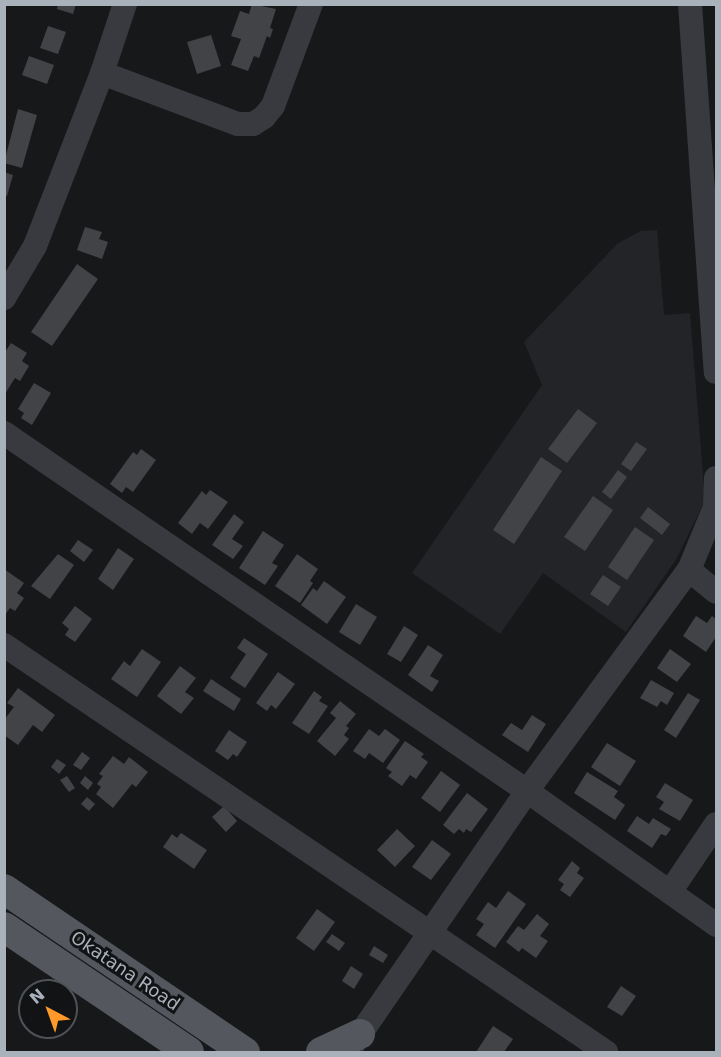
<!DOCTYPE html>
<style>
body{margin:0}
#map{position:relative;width:721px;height:1057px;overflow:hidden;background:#17181a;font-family:"DejaVu Sans",sans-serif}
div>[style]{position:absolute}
.built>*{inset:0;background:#232427}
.building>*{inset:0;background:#414347}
.minor>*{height:24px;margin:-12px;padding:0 12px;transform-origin:12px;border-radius:12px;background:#383a3f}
.major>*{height:30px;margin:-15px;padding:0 15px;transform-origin:15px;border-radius:15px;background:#54585e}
span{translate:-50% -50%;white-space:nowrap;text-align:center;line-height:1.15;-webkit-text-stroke:6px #121315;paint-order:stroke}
.street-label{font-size:18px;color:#a9b1ba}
.frame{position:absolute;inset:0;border:6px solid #a9b1ba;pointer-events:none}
.north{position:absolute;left:18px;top:979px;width:60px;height:60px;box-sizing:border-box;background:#121315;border:2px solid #4e5257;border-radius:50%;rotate:319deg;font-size:16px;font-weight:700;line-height:24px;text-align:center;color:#a9b1ba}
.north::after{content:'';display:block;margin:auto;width:21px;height:27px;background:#ff992a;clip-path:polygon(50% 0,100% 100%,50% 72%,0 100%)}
</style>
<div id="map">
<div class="built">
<i style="clip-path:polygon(657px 230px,664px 315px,690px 313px,705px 500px,677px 558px,626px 632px,543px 573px,500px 634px,412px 573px,542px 385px,524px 342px,618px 243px,641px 231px)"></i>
</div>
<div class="building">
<i style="clip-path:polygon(58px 4px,76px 4px,73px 14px,57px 9px)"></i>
<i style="clip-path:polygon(252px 4px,276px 9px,270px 28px,273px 29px,270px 38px,267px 36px,259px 58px,254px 56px,248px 71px,231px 65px,241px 39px,231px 36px,240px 11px,249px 14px)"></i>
<i style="clip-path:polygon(48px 26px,66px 32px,58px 54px,40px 48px)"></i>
<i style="clip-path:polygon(211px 35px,221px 66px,197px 74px,187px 42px)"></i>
<i style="clip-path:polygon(29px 56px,54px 65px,47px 84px,22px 75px)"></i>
<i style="clip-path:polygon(18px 109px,37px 115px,22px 168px,4px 163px)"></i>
<i style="clip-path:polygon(4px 172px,13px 175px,7px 196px,4px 195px)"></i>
<i style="clip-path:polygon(85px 227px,102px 232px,99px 239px,108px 242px,102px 259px,77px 250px)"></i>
<i style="clip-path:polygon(77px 264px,98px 279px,52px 346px,31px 332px)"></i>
<i style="clip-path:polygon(11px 343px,27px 353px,22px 361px,29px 366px,20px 381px,15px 378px,5px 394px,5px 352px)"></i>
<i style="clip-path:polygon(34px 383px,51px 393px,32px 425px,21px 418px,24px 413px,18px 409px)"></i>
<i style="clip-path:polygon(578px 409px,597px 423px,567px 463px,548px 449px)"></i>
<i style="clip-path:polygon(636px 442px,647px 449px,631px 471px,621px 464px)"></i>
<i style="clip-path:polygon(141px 449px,156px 460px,133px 492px,126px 487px,122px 493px,110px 484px,133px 452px,137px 455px)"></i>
<i style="clip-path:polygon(541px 457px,562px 471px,514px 544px,493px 530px)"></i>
<i style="clip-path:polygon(618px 470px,627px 477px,611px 499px,602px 492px)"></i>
<i style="clip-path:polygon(210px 490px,228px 502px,208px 529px,200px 523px,192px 534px,178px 523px,202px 491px,206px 495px)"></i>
<i style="clip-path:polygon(593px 496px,613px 510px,585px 551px,564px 537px)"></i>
<i style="clip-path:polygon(648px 507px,670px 524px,662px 535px,640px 518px)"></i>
<i style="clip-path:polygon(234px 514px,244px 522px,232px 539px,243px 546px,233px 559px,212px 545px)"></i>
<i style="clip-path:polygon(635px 527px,654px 540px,627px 580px,608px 567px)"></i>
<i style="clip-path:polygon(263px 531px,284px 545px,272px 563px,278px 566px,265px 585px,239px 568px)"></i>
<i style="clip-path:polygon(78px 540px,93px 550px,84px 562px,70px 551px)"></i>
<i style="clip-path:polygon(118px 548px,134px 559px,113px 590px,98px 579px)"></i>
<i style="clip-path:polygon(58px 554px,74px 565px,50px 599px,31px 586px)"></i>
<i style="clip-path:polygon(297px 554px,318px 569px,310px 581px,313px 583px,300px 603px,275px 586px)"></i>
<i style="clip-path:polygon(4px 569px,24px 583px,17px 593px,24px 598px,15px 611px,10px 608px,4px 616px)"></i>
<i style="clip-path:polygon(603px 575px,621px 587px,608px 606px,590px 594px)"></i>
<i style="clip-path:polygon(324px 581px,346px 597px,327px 624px,301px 605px,313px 588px,317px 591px)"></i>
<i style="clip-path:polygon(356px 604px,377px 617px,360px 645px,339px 632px)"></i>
<i style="clip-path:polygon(75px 606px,92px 619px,75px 642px,65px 635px,69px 629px,62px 623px)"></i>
<i style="clip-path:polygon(696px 616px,707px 623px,712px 616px,716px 619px,716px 637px,706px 652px,683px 636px)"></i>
<i style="clip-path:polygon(404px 626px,418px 635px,401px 662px,387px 654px)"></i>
<i style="clip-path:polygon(244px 638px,268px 654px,245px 688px,230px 678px,246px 654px,237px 648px)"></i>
<i style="clip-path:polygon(428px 645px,443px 655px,430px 676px,439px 681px,432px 692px,408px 675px)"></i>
<i style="clip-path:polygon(142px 649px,161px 662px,137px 697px,111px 679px,124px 661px,130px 666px)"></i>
<i style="clip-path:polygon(670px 649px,691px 664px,677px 682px,657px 668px)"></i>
<i style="clip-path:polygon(180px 666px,196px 678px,185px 692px,194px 698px,181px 714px,157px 696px)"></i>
<i style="clip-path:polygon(278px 672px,295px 684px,276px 709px,271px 705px,267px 711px,256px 703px)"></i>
<i style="clip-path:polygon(211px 679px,241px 699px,234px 711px,203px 691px)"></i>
<i style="clip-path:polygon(651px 680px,674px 693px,667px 705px,661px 701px,657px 707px,640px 698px)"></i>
<i style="clip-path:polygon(18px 688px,55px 715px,42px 732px,33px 725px,18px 745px,4px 735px,4px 720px,14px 707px,7px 703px)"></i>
<i style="clip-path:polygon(314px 691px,322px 697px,319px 701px,328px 706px,309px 734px,292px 723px)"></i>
<i style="clip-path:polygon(688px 693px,700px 700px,676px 738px,664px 730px)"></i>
<i style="clip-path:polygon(340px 701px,356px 714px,346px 726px,349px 728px,344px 735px,349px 739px,335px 756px,317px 741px,336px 718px,330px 713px)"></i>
<i style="clip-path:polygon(532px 715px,546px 724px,528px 752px,502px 735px,511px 723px,522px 730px)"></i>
<i style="clip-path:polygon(369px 729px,379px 736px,385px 729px,400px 740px,383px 763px,369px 753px,365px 759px,353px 751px)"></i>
<i style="clip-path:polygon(229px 730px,247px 742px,237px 757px,233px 754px,228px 760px,215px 751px)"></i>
<i style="clip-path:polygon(405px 741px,424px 754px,421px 757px,428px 762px,416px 779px,410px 775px,402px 786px,388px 776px,392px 772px,386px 768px)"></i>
<i style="clip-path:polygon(607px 743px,636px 761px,620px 786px,591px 767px)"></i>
<i style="clip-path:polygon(82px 752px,90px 758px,81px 770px,73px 765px)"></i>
<i style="clip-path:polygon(113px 756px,124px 764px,129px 757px,148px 772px,136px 787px,132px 784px,113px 808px,96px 794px,101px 787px,97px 784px,103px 776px,99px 774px)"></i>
<i style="clip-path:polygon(57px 759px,66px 765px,59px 774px,51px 767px)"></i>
<i style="clip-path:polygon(441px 771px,460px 785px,440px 812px,421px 798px)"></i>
<i style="clip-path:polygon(587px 772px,618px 791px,614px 797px,625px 805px,615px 820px,574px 793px)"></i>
<i style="clip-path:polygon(67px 776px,75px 788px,69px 792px,60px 780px)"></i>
<i style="clip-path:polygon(85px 776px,93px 783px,88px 790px,80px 783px)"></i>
<i style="clip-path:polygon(665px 783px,693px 800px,680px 821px,659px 809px,664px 802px,656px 797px)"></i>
<i style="clip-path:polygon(467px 793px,488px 809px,471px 832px,466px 829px,464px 833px,459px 829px,454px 834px,443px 825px)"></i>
<i style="clip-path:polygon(87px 797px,95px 804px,89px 811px,81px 804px)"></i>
<i style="clip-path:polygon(224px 806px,237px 821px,226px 832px,212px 817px)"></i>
<i style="clip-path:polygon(637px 816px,649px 824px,653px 818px,671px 829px,666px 836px,661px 834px,652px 848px,627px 831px)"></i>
<i style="clip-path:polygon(397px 829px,415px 846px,395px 867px,377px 850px)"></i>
<i style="clip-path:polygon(181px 833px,207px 850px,194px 869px,163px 847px,172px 834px,177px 838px)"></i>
<i style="clip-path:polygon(432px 840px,451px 854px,431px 880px,412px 867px)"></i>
<i style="clip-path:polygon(572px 861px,580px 868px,577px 873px,584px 878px,570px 897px,560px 890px,564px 884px,558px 880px)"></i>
<i style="clip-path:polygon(508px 891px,526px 904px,495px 948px,476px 935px,484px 924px,476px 919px,488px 902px,496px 908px)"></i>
<i style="clip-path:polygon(317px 909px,335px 922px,314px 951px,296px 938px)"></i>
<i style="clip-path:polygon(537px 914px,549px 924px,540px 936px,548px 941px,536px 958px,522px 948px,519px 952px,506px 942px,518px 926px,524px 930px)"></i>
<i style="clip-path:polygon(332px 934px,345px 943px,339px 951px,326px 942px)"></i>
<i style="clip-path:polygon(374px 946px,388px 955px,383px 963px,369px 955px)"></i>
<i style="clip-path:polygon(351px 966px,363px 974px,354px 989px,342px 981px)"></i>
<i style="clip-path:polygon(621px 986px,636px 996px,622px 1016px,607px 1007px)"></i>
<i style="clip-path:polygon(493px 1026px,513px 1039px,504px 1052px,476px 1052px)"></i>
</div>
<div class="minor">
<i style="left:690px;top:4px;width:369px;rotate:86deg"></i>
<i style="left:102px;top:73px;width:145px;rotate:20.6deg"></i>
<i style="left:238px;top:124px;width:15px"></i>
<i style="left:253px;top:124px;width:13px;rotate:-32deg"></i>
<i style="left:264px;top:117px;width:14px;rotate:-51deg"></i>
<i style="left:273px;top:106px;width:109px;rotate:-69.6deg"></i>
<i style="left:4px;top:298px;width:61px;rotate:-59.2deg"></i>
<i style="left:35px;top:246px;width:186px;rotate:-68.8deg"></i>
<i style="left:102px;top:73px;width:73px;rotate:-71.6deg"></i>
<i style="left:4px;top:433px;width:634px;rotate:34.39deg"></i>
<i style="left:527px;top:791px;width:232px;rotate:35.3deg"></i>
<i style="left:689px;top:570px;width:35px;rotate:39deg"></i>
<i style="left:4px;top:645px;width:727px;rotate:34.06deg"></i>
<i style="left:670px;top:892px;width:82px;rotate:-55.9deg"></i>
<i style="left:350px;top:1049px;width:313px;rotate:-55.5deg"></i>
<i style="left:527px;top:791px;width:274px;rotate:-53.8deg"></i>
<i style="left:689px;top:570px;width:68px;rotate:-67.6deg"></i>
<i style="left:715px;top:507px;width:29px;rotate:-88deg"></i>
</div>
<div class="major">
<i style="left:4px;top:889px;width:291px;rotate:34.1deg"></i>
<i style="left:4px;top:927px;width:223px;rotate:34deg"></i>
<i style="left:321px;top:1052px;width:43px;rotate:-24.8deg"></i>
</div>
<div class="street-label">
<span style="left:125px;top:971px;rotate:34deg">Okatana Road</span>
</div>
<div class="frame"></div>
<div class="north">N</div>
</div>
